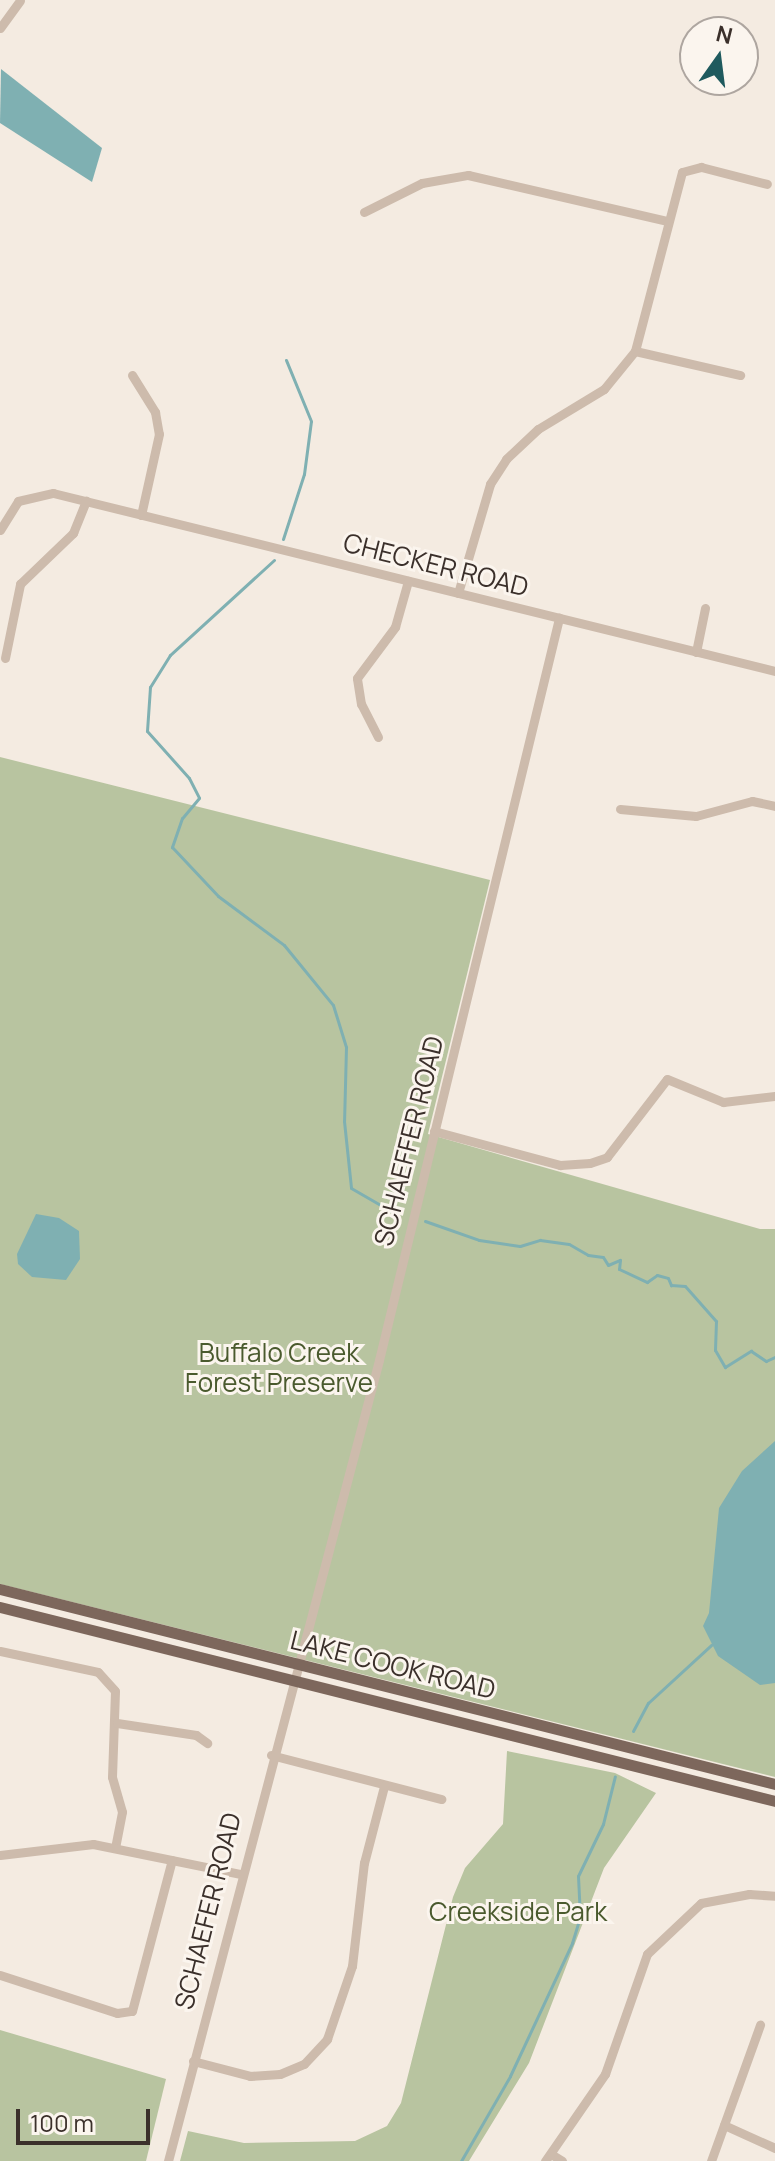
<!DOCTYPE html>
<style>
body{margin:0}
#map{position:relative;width:775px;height:2161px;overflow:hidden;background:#f4ebe1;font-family:Manrope,sans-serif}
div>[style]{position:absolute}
.green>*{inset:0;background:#b8c4a0}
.water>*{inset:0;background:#7fb0b2}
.stream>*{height:3px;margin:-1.5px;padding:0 1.5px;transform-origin:1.5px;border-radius:1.5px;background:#7fb0b2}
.minor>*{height:9px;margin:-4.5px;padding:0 4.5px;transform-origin:4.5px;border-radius:4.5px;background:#cdbbac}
.major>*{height:11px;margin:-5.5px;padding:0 5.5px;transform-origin:5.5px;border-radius:5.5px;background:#7d675c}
span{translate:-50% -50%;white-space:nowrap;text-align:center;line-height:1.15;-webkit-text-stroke:6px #fbf5ee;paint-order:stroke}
.street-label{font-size:26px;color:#3b302b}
.park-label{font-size:26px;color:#4a5a2e}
.north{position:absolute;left:679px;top:16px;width:80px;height:80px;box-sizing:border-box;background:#fbf5ee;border:2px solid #aea6a0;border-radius:50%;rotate:14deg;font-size:22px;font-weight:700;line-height:32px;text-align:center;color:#3b302b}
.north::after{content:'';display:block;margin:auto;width:28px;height:36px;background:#1f5a5e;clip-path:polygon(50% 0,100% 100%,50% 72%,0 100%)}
.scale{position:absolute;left:16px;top:2109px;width:134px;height:36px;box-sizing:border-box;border:4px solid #3b302b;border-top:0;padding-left:10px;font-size:24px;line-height:28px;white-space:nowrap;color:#3b302b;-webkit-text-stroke:6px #fbf5ee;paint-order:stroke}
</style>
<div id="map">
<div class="green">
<i style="clip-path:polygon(0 757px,490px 880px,428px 1134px,760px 1229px,775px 1229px,775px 1777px,0 1584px)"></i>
<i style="clip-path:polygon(507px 1751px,615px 1773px,656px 1793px,604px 1868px,529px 2063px,469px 2161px,180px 2161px,188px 2131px,244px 2143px,355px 2141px,387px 2126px,401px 2103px,453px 1897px,465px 1868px,503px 1824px)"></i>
<i style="clip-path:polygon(0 2030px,166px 2079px,146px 2161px,0 2161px)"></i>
</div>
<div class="water">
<i style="clip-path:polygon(1px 69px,102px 148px,92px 182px,0 123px)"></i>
<i style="clip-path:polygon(36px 1214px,59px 1218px,79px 1231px,80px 1259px,66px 1280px,32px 1277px,18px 1264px,17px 1254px)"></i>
<i style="clip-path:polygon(775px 1441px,775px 1683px,760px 1685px,718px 1656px,703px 1626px,709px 1613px,719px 1508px,742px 1471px)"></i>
</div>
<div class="stream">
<i style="left:283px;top:539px;width:68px;rotate:-72.1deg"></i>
<i style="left:304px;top:474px;width:53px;rotate:-82.5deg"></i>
<i style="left:311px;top:421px;width:66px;rotate:-112.3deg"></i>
<i style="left:274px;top:560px;width:141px;rotate:137.6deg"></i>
<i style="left:170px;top:655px;width:38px;rotate:122deg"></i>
<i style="left:150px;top:687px;width:44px;rotate:93.9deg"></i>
<i style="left:147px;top:731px;width:63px;rotate:48.2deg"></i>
<i style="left:189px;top:778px;width:22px;rotate:63deg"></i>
<i style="left:199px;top:798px;width:26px;rotate:130deg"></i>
<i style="left:182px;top:818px;width:31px;rotate:109deg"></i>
<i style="left:172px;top:847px;width:67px;rotate:46.8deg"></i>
<i style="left:218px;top:896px;width:82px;rotate:36.6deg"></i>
<i style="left:284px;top:945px;width:77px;rotate:50.8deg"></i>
<i style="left:333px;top:1005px;width:44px;rotate:72.8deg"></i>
<i style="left:346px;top:1047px;width:74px;rotate:91.5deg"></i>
<i style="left:344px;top:1121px;width:67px;rotate:84deg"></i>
<i style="left:351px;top:1188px;width:46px;rotate:29.9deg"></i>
<i style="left:425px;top:1221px;width:57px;rotate:19.4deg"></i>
<i style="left:479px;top:1240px;width:41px;rotate:8.3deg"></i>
<i style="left:520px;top:1246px;width:21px;rotate:-17deg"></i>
<i style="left:540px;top:1240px;width:29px;rotate:8deg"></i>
<i style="left:569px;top:1244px;width:22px;rotate:30deg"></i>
<i style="left:588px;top:1255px;width:15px;rotate:8deg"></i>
<i style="left:603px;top:1257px;width:9px;rotate:58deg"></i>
<i style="left:608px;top:1265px;width:13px;rotate:-23deg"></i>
<i style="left:620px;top:1260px;width:9px;rotate:96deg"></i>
<i style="left:619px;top:1269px;width:31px;rotate:25deg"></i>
<i style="left:647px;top:1282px;width:12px;rotate:-35deg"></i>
<i style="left:657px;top:1275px;width:11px;rotate:15deg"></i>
<i style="left:668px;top:1278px;width:8px;rotate:67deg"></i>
<i style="left:671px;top:1285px;width:14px;rotate:4deg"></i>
<i style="left:685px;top:1286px;width:47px;rotate:48.5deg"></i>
<i style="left:716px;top:1321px;width:29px;rotate:92deg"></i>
<i style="left:715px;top:1350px;width:20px;rotate:60deg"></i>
<i style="left:725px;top:1367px;width:31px;rotate:-32deg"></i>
<i style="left:751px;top:1351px;width:18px;rotate:34deg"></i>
<i style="left:766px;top:1361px;width:10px;rotate:-24deg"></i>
<i style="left:633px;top:1731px;width:32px;rotate:-62deg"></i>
<i style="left:648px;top:1703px;width:86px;rotate:-42.6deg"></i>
<i style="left:461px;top:2161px;width:98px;rotate:-60deg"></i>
<i style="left:510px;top:2076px;width:147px;rotate:-65deg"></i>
<i style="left:572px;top:1943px;width:27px;rotate:-73deg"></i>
<i style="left:580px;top:1917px;width:41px;rotate:-92.8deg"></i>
<i style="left:578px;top:1876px;width:58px;rotate:-64.3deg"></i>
<i style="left:603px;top:1824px;width:49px;rotate:-76deg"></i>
</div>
<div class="minor">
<i style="left:0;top:28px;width:34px;rotate:-54deg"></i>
<i style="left:364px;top:212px;width:65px;rotate:-26.6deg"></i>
<i style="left:422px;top:183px;width:47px;rotate:-9.9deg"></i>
<i style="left:468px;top:175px;width:205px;rotate:13deg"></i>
<i style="left:635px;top:351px;width:108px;rotate:12.9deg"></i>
<i style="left:132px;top:375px;width:44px;rotate:58.1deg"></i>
<i style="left:155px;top:412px;width:22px;rotate:80deg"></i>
<i style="left:159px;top:434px;width:83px;rotate:102.5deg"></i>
<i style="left:0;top:530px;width:34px;rotate:-58deg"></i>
<i style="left:18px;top:501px;width:36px;rotate:-13deg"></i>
<i style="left:53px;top:493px;width:744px;rotate:13.85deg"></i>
<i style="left:458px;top:593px;width:114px;rotate:-73.6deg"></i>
<i style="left:490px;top:484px;width:30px;rotate:-57deg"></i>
<i style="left:506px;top:459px;width:44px;rotate:-43.2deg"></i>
<i style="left:538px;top:429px;width:77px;rotate:-31.2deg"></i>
<i style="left:604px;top:389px;width:49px;rotate:-50.8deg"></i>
<i style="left:635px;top:351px;width:185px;rotate:-75.3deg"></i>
<i style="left:682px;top:172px;width:20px;rotate:-15deg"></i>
<i style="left:701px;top:167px;width:68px;rotate:14.4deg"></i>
<i style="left:696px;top:652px;width:45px;rotate:-78.4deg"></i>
<i style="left:5px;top:658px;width:76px;rotate:-78.5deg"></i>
<i style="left:20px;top:584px;width:74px;rotate:-43.9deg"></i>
<i style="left:73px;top:533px;width:35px;rotate:-68deg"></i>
<i style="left:378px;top:737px;width:37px;rotate:-117deg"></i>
<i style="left:361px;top:704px;width:26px;rotate:-99deg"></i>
<i style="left:357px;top:678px;width:64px;rotate:-53.3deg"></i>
<i style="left:395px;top:627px;width:48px;rotate:-74.2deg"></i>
<i style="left:620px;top:809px;width:76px;rotate:5.3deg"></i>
<i style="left:696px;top:816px;width:58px;rotate:-15deg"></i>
<i style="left:752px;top:801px;width:24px;rotate:12deg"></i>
<i style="left:434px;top:1131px;width:131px;rotate:15.1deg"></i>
<i style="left:560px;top:1165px;width:30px;rotate:-4deg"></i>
<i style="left:590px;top:1163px;width:18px;rotate:-19deg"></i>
<i style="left:607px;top:1157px;width:98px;rotate:-52.4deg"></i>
<i style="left:667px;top:1079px;width:61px;rotate:22.3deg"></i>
<i style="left:723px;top:1102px;width:52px;rotate:-6.6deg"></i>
<i style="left:0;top:1651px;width:100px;rotate:12.1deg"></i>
<i style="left:98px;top:1672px;width:25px;rotate:48deg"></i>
<i style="left:115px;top:1691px;width:86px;rotate:92deg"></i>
<i style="left:112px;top:1777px;width:36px;rotate:74deg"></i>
<i style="left:122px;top:1812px;width:36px;rotate:101deg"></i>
<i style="left:117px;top:1723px;width:80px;rotate:8.6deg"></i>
<i style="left:196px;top:1735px;width:14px;rotate:36deg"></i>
<i style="left:271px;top:1755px;width:176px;rotate:14.5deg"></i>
<i style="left:0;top:1855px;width:94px;rotate:-6.7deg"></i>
<i style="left:93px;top:1844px;width:151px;rotate:11.5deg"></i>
<i style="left:0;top:1975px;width:123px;rotate:18deg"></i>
<i style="left:117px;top:2013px;width:15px;rotate:-8deg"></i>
<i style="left:132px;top:2011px;width:156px;rotate:-75.2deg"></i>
<i style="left:193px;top:2061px;width:59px;rotate:14.7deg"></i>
<i style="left:250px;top:2076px;width:30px;rotate:-4deg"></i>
<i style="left:280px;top:2074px;width:26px;rotate:-23deg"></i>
<i style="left:304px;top:2064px;width:34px;rotate:-47deg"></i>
<i style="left:327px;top:2039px;width:77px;rotate:-71.1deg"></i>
<i style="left:352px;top:1966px;width:104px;rotate:-83.4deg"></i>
<i style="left:364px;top:1863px;width:80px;rotate:-75.4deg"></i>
<i style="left:724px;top:2125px;width:56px;rotate:24.3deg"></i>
<i style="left:551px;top:2154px;width:13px;rotate:32deg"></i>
<i style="left:168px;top:2161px;width:828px;rotate:-75.24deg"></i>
<i style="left:379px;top:1360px;width:764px;rotate:-76.36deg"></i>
<i style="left:545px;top:2161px;width:106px;rotate:-55.4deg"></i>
<i style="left:605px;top:2074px;width:127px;rotate:-70.7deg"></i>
<i style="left:647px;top:1954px;width:74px;rotate:-43.4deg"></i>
<i style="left:701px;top:1903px;width:49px;rotate:-10.6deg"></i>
<i style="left:749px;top:1894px;width:26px;rotate:4deg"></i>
<i style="left:711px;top:2161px;width:145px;rotate:-70.2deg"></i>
</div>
<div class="major">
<i style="left:0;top:1589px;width:799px;rotate:14.12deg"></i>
<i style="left:0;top:1607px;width:799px;rotate:14.05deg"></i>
</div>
<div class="street-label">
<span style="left:436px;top:565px;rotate:14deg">CHECKER ROAD</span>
<span style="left:409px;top:1141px;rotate:-76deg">SCHAEFFER ROAD</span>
<span style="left:393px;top:1665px;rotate:14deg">LAKE COOK ROAD</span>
<span style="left:208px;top:1911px;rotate:-76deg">SCHAEFER ROAD</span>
</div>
<div class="park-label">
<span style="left:279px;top:1368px">Buffalo Creek<br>Forest Preserve</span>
<span style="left:518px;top:1912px">Creekside Park</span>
</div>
<div class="north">N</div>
<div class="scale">100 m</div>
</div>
